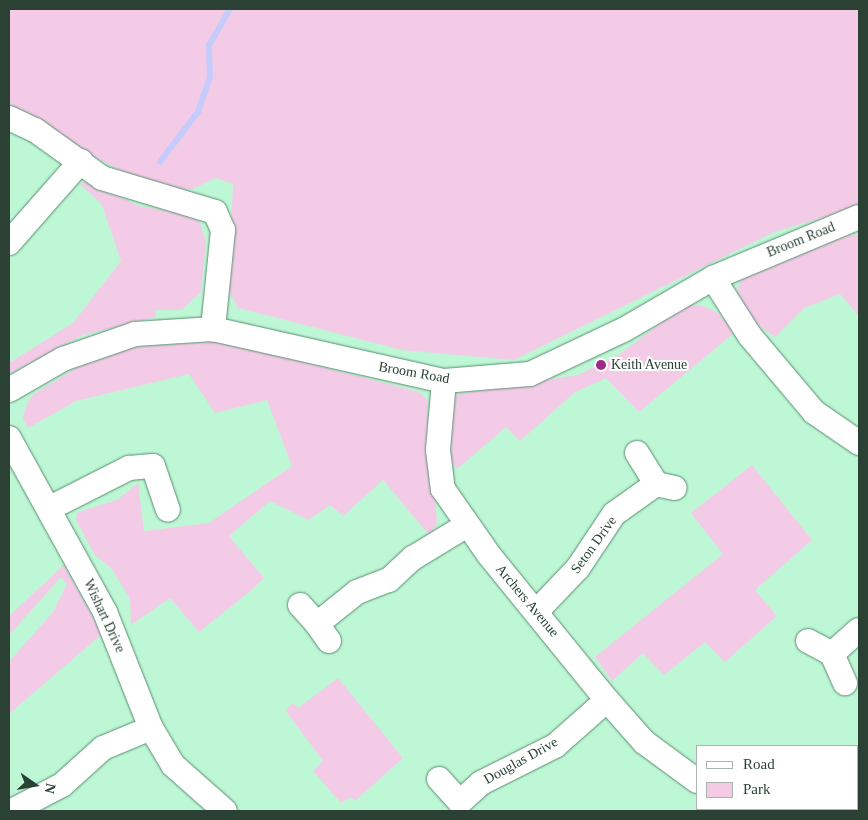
<!DOCTYPE html>
<style>
body{margin:0}
#map{position:relative;width:868px;height:820px;overflow:hidden;background:#bef7d5;font-family:Georgia,serif}
div>[style]{position:absolute}
.green>*{inset:0;background:#f4cbe7}
.stream>*{height:5.5px;margin:-2.75px;padding:0 2.75px;transform-origin:2.75px;border-radius:2.75px;background:#c5ccfb}
.roads{filter:drop-shadow(0 0 1px #588e6f) drop-shadow(0 0 1px #588e6f)}
.minor>*{height:24px;margin:-12px;padding:0 12px;transform-origin:12px;border-radius:12px;background:#fff}
.dots>*{width:14px;height:14px;translate:-50% -50%;box-sizing:border-box;border:2px solid #fff;border-radius:50%}
span{translate:-50% -50%;white-space:nowrap;text-align:center;line-height:1.15;-webkit-text-stroke:4px #fff;paint-order:stroke}
.street-label{font-size:14px;color:#2a4133}
.poi-label{font-size:14px;color:#2a4133}
.left{translate:0 -50%;text-align:left}
.frame{position:absolute;inset:0;border:10px solid #2a4133;pointer-events:none}
.legend{position:absolute;left:696px;top:745px;width:162px;height:65px;box-sizing:border-box;background:#fff;border:1px solid #aab3ad;margin:0;padding:6px 9px;list-style:none;font-size:15px;color:#2a4133}
.legend li{display:flex;align-items:center;gap:10px;height:25px}
.legend b{width:25px;border:1px solid #aab3ad}
.north{position:absolute;left:10px;top:760px;width:50px;height:50px;-webkit-text-stroke:4px #fff;paint-order:stroke;rotate:103deg;font-size:14px;font-weight:700;line-height:20px;text-align:center;color:#2a4133}
.north::after{content:'';display:block;margin:auto;width:18px;height:22px;background:#2a4133;clip-path:polygon(50% 0,100% 100%,50% 72%,0 100%)}
</style>
<div id="map">
<div class="green">
<i style="clip-path:polygon(9px 9px,859px 9px,859px 207px,774px 232px,514px 360px,402px 350px,238px 308px,228px 290px,233px 184px,216px 178px,190px 190px,144px 184px,9px 109px)"></i>
<i style="clip-path:polygon(88px 182px,139px 206px,190px 215px,199px 221px,206px 241px,201px 292px,182px 310px,155px 310px,156px 317px,83px 335px,9px 374px,9px 363px,73px 323px,121px 261px,102px 205px,79px 183px)"></i>
<i style="clip-path:polygon(859px 234px,859px 316px,840px 294px,804px 308px,775px 337px,751px 320px,739px 303px,738px 288px,743px 275px,811px 242px)"></i>
<i style="clip-path:polygon(684px 305px,703px 306px,718px 313px,734px 333px,639px 412px,606px 378px,575px 392px,520px 441px,506px 427px,457px 469px,448px 457px,450px 407px,458px 394px,578px 375px,620px 354px)"></i>
<i style="clip-path:polygon(222px 341px,419px 392px,427px 400px,437px 522px,430px 536px,383px 480px,343px 516px,330px 505px,309px 520px,270px 501px,229px 536px,264px 578px,248px 593px,199px 632px,170px 598px,131px 625px,130px 599px,112px 569px,95px 555px,76px 520px,78px 512px,117px 500px,138px 483px,144px 531px,209px 523px,292px 466px,267px 400px,215px 413px,189px 374px,76px 401px,28px 428px,23px 419px,25px 409px,32px 395px,89px 360px,122px 348px)"></i>
<i style="clip-path:polygon(752px 465px,812px 540px,755px 590px,777px 616px,725px 662px,705px 642px,664px 675px,643px 653px,612px 681px,595px 657px,723px 554px,691px 513px)"></i>
<i style="clip-path:polygon(64px 565px,102px 634px,9px 714px,9px 662px,53px 612px,67px 584px,61px 577px,9px 635px,9px 616px)"></i>
<i style="clip-path:polygon(338px 678px,403px 758px,355px 801px,351px 797px,341px 803px,313px 771px,323px 761px,285px 710px,293px 703px,298px 708px)"></i>
</div>
<div class="stream">
<i style="left:160px;top:162px;width:63px;rotate:-52.8deg"></i>
<i style="left:198px;top:112px;width:37px;rotate:-71deg"></i>
<i style="left:210px;top:77px;width:31px;rotate:-92deg"></i>
<i style="left:209px;top:46px;width:43px;rotate:-60.4deg"></i>
</div>
<div class="roads">
<div class="minor">
<i style="left:9px;top:118px;width:29px;rotate:25deg"></i>
<i style="left:35px;top:130px;width:82px;rotate:35.6deg"></i>
<i style="left:102px;top:178px;width:118px;rotate:16.7deg"></i>
<i style="left:215px;top:212px;width:20px;rotate:66deg"></i>
<i style="left:223px;top:230px;width:100px;rotate:95.8deg"></i>
<i style="left:9px;top:243px;width:109px;rotate:-48.7deg"></i>
<i style="left:713px;top:278px;width:69px;rotate:57.5deg"></i>
<i style="left:750px;top:336px;width:99px;rotate:49.9deg"></i>
<i style="left:814px;top:412px;width:55px;rotate:34.6deg"></i>
<i style="left:444px;top:381px;width:69px;rotate:95deg"></i>
<i style="left:438px;top:450px;width:39px;rotate:83deg"></i>
<i style="left:443px;top:489px;width:80px;rotate:55.1deg"></i>
<i style="left:489px;top:555px;width:187px;rotate:50.9deg"></i>
<i style="left:607px;top:700px;width:56px;rotate:48.6deg"></i>
<i style="left:644px;top:742px;width:66px;rotate:36.3deg"></i>
<i style="left:9px;top:390px;width:62px;rotate:-29.9deg"></i>
<i style="left:63px;top:359px;width:76px;rotate:-19.1deg"></i>
<i style="left:135px;top:334px;width:78px;rotate:-3.7deg"></i>
<i style="left:213px;top:329px;width:237px;rotate:12.7deg"></i>
<i style="left:444px;top:381px;width:86px;rotate:-4.7deg"></i>
<i style="left:530px;top:374px;width:105px;rotate:-25.3deg"></i>
<i style="left:625px;top:329px;width:102px;rotate:-30.1deg"></i>
<i style="left:713px;top:278px;width:158px;rotate:-22.7deg"></i>
<i style="left:9px;top:438px;width:199px;rotate:61.1deg"></i>
<i style="left:105px;top:612px;width:125px;rotate:68.4deg"></i>
<i style="left:151px;top:728px;width:43px;rotate:59.3deg"></i>
<i style="left:173px;top:765px;width:69px;rotate:41.5deg"></i>
<i style="left:637px;top:453px;width:36px;rotate:58deg"></i>
<i style="left:656px;top:484px;width:19px;rotate:12deg"></i>
<i style="left:50px;top:508px;width:89px;rotate:-26.9deg"></i>
<i style="left:129px;top:468px;width:24px;rotate:-5deg"></i>
<i style="left:153px;top:466px;width:46px;rotate:71.2deg"></i>
<i style="left:300px;top:605px;width:25px;rotate:48deg"></i>
<i style="left:537px;top:611px;width:59px;rotate:-46.4deg"></i>
<i style="left:578px;top:568px;width:65px;rotate:-56.3deg"></i>
<i style="left:614px;top:514px;width:52px;rotate:-35.5deg"></i>
<i style="left:329px;top:641px;width:21px;rotate:-125deg"></i>
<i style="left:317px;top:624px;width:51px;rotate:-38.7deg"></i>
<i style="left:357px;top:592px;width:34px;rotate:-21deg"></i>
<i style="left:389px;top:580px;width:33px;rotate:-43deg"></i>
<i style="left:413px;top:558px;width:63px;rotate:-31.4deg"></i>
<i style="left:808px;top:641px;width:27px;rotate:28deg"></i>
<i style="left:832px;top:654px;width:32px;rotate:66deg"></i>
<i style="left:832px;top:654px;width:36px;rotate:-42deg"></i>
<i style="left:439px;top:779px;width:31px;rotate:48deg"></i>
<i style="left:460px;top:802px;width:28px;rotate:-42deg"></i>
<i style="left:481px;top:783px;width:83px;rotate:-26.6deg"></i>
<i style="left:555px;top:746px;width:69px;rotate:-41.5deg"></i>
<i style="left:721px;top:809px;width:3px;rotate:45deg"></i>
<i style="left:12px;top:811px;width:56px;rotate:-27.5deg"></i>
<i style="left:62px;top:785px;width:55px;rotate:-42.1deg"></i>
<i style="left:103px;top:748px;width:52px;rotate:-22.6deg"></i>
</div>
</div>
<div class="dots">
<i style="left:601px;top:365px;background:#9e2a85"></i>
</div>
<div class="street-label">
<span style="left:801px;top:240px;rotate:-22deg">Broom Road</span>
<span style="left:414px;top:373px;rotate:10deg">Broom Road</span>
<span style="left:594px;top:545px;rotate:-54deg">Seton Drive</span>
<span style="left:527px;top:601px;rotate:50deg">Archers Avenue</span>
<span style="left:104px;top:616px;rotate:65deg">Wishart Drive</span>
<span style="left:521px;top:761px;rotate:-29deg">Douglas Drive</span>
</div>
<div class="poi-label">
<span class="left" style="left:611px;top:365px">Keith Avenue</span>
</div>
<div class="frame"></div>
<ul class="legend">
<li><b style="height:6px;background:#fff"></b>Road</li>
<li><b style="height:14px;background:#f4cbe7"></b>Park</li>
</ul>
<div class="north">N</div>
</div>
